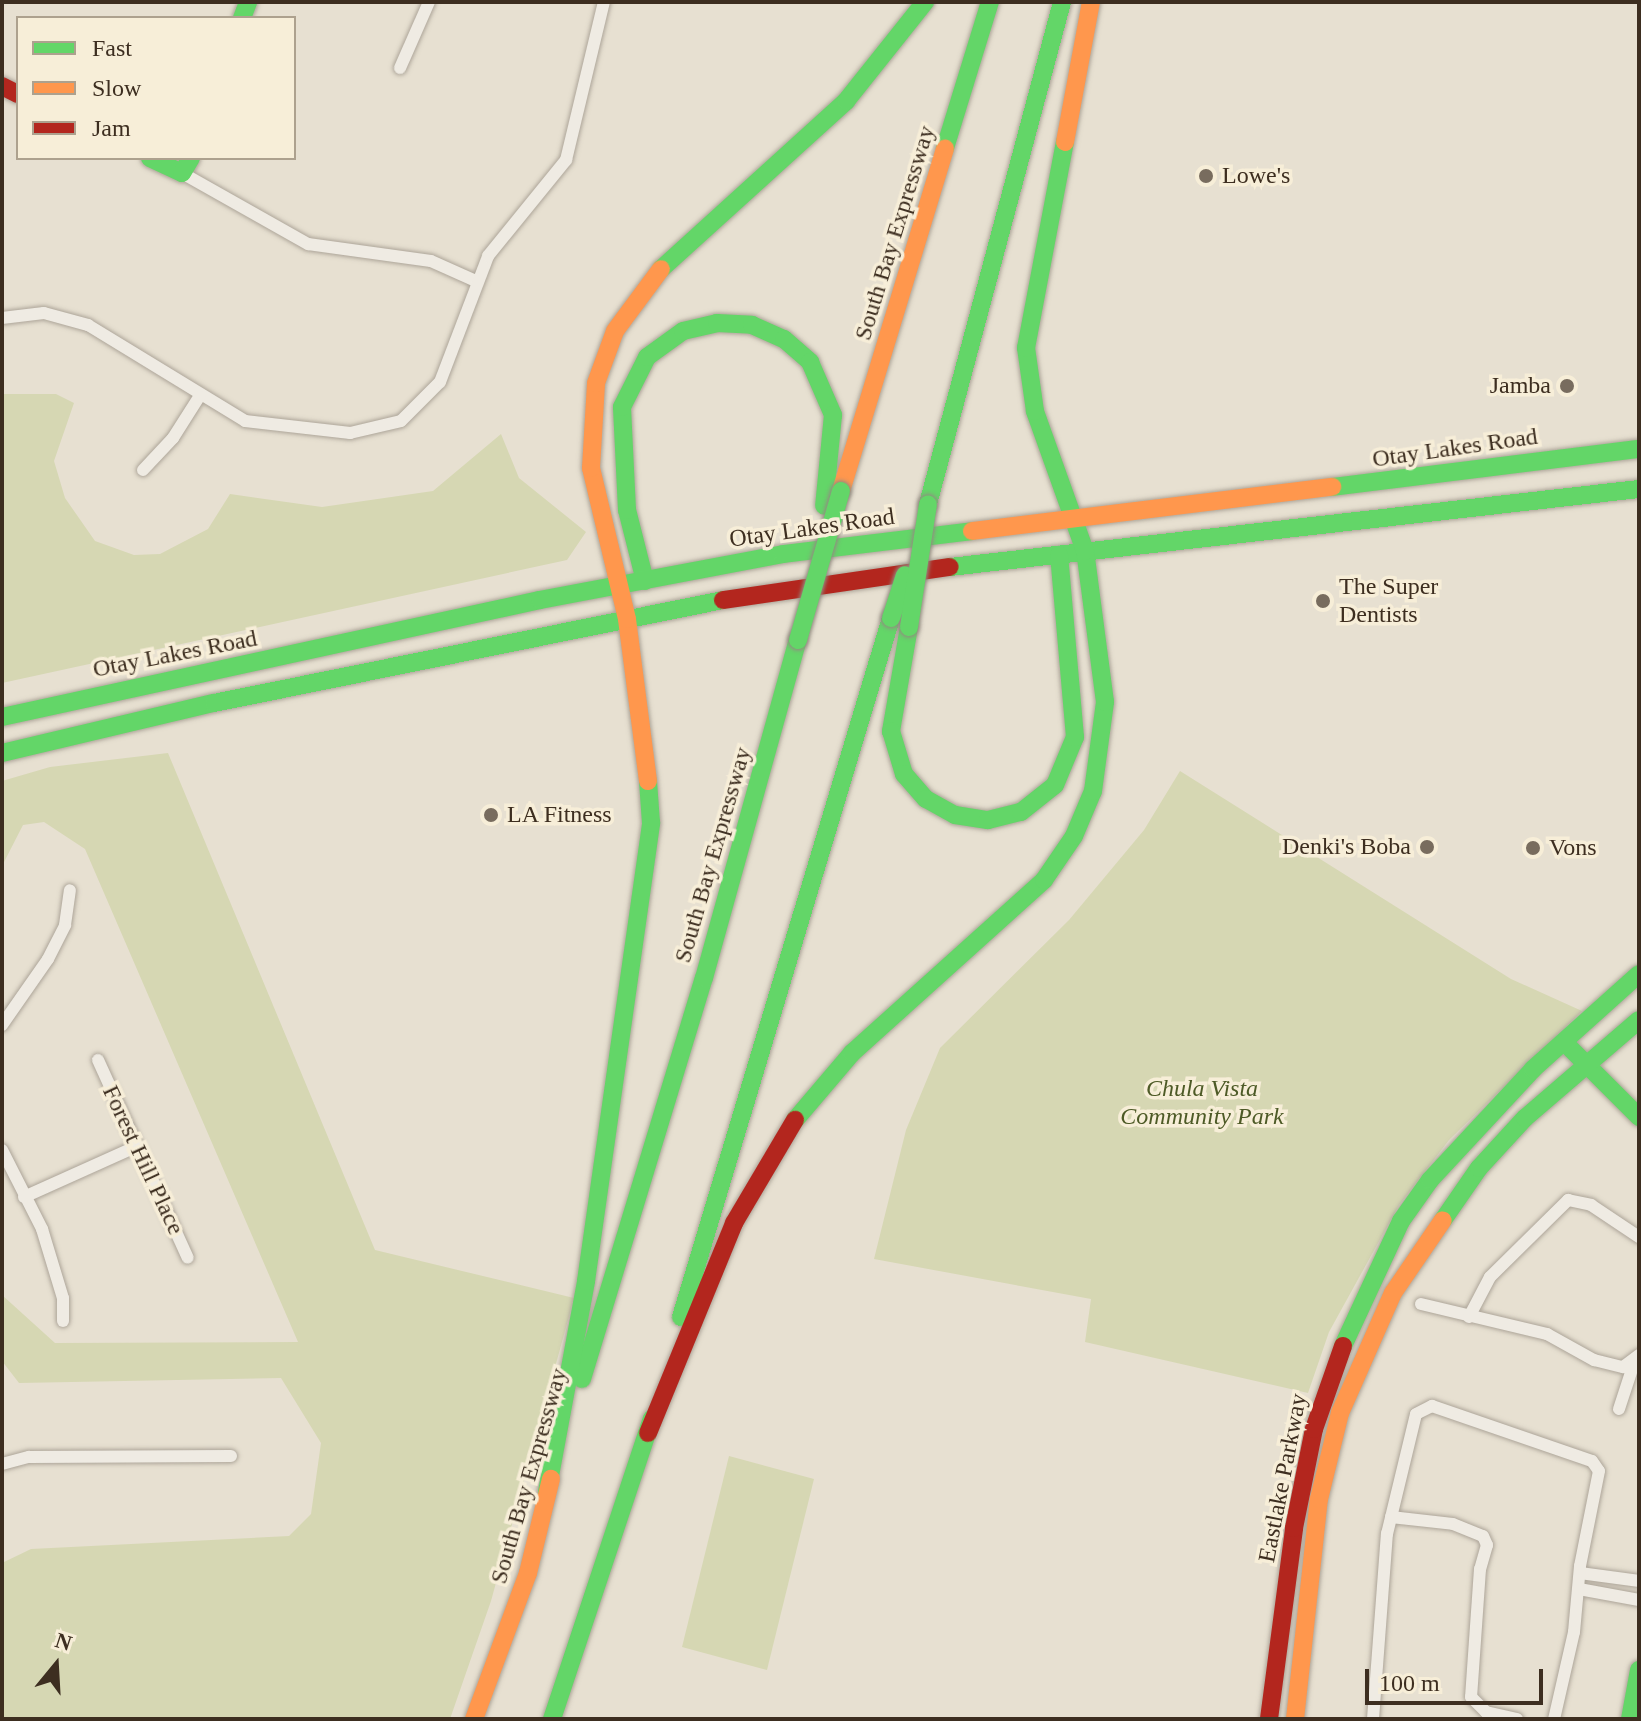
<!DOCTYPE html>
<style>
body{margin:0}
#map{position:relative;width:1641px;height:1721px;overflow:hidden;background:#e7e0d1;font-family:"Times New Roman",serif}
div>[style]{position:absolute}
.green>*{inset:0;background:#d6d7b3}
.roads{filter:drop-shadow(0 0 2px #ada599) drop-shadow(0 0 2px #ada599)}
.street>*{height:12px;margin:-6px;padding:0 6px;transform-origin:6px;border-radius:6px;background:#efebe3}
.fast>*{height:18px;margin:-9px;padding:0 9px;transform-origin:9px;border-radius:9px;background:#63d668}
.slow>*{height:18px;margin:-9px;padding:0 9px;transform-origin:9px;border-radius:9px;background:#ff974d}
.jam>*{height:18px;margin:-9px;padding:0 9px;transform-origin:9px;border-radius:9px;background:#b3261e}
.bridges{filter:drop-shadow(0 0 2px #928b80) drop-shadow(0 0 2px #928b80)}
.fast-bridge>*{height:18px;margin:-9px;padding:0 9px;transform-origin:9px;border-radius:9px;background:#63d668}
.dots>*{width:22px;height:22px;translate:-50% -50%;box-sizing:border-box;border:4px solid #f7eed8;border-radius:50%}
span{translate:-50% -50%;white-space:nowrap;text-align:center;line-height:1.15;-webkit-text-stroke:7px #f7eed8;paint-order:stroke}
.poi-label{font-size:24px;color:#3d2e20}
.left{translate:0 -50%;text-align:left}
.right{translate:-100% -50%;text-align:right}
.street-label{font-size:24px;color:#3d2e20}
.park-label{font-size:24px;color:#4d5a26;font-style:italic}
.frame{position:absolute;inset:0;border:4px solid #3d2e20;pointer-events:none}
.legend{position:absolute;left:16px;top:16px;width:280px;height:144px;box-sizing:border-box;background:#f7eed8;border:2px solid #ada18e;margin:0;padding:10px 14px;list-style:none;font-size:24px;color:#3d2e20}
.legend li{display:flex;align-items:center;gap:16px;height:40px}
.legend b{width:40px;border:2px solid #ada18e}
.north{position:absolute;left:16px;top:1625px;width:80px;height:80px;-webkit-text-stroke:6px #f7eed8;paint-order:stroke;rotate:18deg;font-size:22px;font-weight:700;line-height:32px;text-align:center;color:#3d2e20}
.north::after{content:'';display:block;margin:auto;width:28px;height:36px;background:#3d2e20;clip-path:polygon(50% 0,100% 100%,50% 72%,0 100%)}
.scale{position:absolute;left:1365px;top:1669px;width:178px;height:36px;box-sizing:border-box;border:4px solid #3d2e20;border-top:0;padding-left:10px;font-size:24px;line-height:28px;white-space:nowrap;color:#3d2e20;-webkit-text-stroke:6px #f7eed8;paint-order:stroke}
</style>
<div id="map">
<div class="green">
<i style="clip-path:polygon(2px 394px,56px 394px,74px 403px,54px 461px,65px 498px,95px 541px,134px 555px,160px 554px,208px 529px,230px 494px,322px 507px,433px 491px,501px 434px,519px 478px,586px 532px,567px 560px,2px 683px)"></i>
<i style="clip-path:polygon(168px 753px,375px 1250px,574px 1298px,491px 1601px,450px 1719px,2px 1719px,2px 1563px,31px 1549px,289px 1536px,311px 1514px,321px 1443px,281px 1378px,19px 1383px,2px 1361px,2px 1295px,55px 1343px,298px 1342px,85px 849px,44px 822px,23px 825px,2px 866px,2px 781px,50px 767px)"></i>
<i style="clip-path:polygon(1180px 771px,1511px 979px,1582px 1011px,1449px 1140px,1399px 1205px,1329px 1332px,1308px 1393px,1085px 1342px,1091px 1299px,874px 1259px,906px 1130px,940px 1048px,1069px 920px,1144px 830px)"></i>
<i style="clip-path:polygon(729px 1456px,814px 1479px,767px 1670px,682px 1647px)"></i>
</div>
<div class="roads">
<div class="street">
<i style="left:400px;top:68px;width:72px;rotate:-66.3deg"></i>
<i style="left:182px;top:173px;width:145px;rotate:29.4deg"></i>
<i style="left:308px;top:244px;width:124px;rotate:7.9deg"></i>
<i style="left:431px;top:261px;width:49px;rotate:24deg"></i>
<i style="left:2px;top:318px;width:42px;rotate:-6.8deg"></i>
<i style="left:44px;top:313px;width:46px;rotate:15.3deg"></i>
<i style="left:88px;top:325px;width:184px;rotate:31.4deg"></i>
<i style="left:245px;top:421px;width:106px;rotate:6.5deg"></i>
<i style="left:350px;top:433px;width:52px;rotate:-13.2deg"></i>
<i style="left:401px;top:421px;width:55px;rotate:-45deg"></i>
<i style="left:440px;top:382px;width:135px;rotate:-69.1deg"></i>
<i style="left:488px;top:256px;width:124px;rotate:-50.9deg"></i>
<i style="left:566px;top:160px;width:163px;rotate:-76.5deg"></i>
<i style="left:143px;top:470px;width:44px;rotate:-46.8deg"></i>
<i style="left:173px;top:438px;width:49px;rotate:-57.6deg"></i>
<i style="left:2px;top:1025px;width:80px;rotate:-55.1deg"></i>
<i style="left:48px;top:959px;width:38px;rotate:-63deg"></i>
<i style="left:65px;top:925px;width:35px;rotate:-82deg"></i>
<i style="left:98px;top:1060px;width:217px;rotate:65.6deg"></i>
<i style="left:2px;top:1150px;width:89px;rotate:63.1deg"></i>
<i style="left:42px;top:1229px;width:72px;rotate:73.1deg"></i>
<i style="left:63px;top:1298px;width:23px;rotate:90deg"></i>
<i style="left:24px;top:1197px;width:122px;rotate:-24.2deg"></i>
<i style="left:1421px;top:1304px;width:130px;rotate:13.4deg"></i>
<i style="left:1547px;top:1334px;width:54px;rotate:29deg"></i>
<i style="left:1594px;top:1360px;width:30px;rotate:14deg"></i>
<i style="left:1623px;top:1367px;width:20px;rotate:-37deg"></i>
<i style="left:1469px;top:1317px;width:45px;rotate:-62.3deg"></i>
<i style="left:1490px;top:1277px;width:110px;rotate:-44.6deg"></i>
<i style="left:1568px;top:1200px;width:24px;rotate:12deg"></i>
<i style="left:1591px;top:1205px;width:58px;rotate:33.7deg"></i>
<i style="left:1619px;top:1409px;width:48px;rotate:-71.9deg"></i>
<i style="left:2px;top:1464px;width:28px;rotate:-15deg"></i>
<i style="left:29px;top:1457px;width:202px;rotate:-0.3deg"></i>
<i style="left:1391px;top:1517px;width:62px;rotate:6.4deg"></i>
<i style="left:1453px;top:1524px;width:32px;rotate:22deg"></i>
<i style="left:1483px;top:1536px;width:10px;rotate:66deg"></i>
<i style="left:1487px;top:1545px;width:25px;rotate:106deg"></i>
<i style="left:1480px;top:1569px;width:128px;rotate:94deg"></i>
<i style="left:1471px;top:1697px;width:21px;rotate:45deg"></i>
<i style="left:1486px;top:1712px;width:32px;rotate:13deg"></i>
<i style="left:1580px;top:1573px;width:60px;rotate:7.7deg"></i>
<i style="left:1579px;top:1589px;width:61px;rotate:10.4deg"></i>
<i style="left:1373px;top:1719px;width:186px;rotate:-85.7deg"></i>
<i style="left:1387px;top:1534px;width:123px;rotate:-76.4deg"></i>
<i style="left:1416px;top:1414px;width:18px;rotate:-27deg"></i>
<i style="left:1432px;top:1406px;width:169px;rotate:19deg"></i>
<i style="left:1592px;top:1461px;width:12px;rotate:55deg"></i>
<i style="left:1599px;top:1471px;width:97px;rotate:101.3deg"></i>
<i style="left:1580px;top:1566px;width:66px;rotate:95.2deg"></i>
<i style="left:1574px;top:1632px;width:89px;rotate:102.9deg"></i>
</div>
<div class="fast">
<i style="left:242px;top:18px;width:17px;rotate:-69deg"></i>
<i style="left:945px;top:148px;width:153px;rotate:-72.9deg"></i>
<i style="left:150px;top:158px;width:35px;rotate:25deg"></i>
<i style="left:182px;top:173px;width:17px;rotate:-59deg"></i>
<i style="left:661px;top:269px;width:250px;rotate:-42.2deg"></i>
<i style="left:846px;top:101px;width:127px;rotate:-51.4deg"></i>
<i style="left:1332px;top:487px;width:309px;rotate:-7.1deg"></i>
<i style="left:928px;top:504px;width:520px;rotate:-75.05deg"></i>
<i style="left:950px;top:567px;width:693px;rotate:-6.46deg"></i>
<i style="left:645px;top:581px;width:73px;rotate:-104.2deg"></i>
<i style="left:627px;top:510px;width:103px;rotate:-92.8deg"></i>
<i style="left:622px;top:407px;width:56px;rotate:-63.4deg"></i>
<i style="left:647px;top:357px;width:44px;rotate:-35.8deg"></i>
<i style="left:683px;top:331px;width:35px;rotate:-13deg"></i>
<i style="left:717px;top:323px;width:35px;rotate:3deg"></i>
<i style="left:752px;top:325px;width:35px;rotate:24deg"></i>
<i style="left:784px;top:339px;width:35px;rotate:41deg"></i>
<i style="left:810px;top:362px;width:58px;rotate:66.5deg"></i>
<i style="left:833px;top:415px;width:91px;rotate:95.6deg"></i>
<i style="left:909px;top:627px;width:106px;rotate:99.8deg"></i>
<i style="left:891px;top:731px;width:45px;rotate:73.2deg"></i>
<i style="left:904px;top:774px;width:33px;rotate:49deg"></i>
<i style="left:926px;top:799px;width:33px;rotate:29deg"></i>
<i style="left:955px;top:815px;width:33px;rotate:9deg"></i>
<i style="left:988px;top:820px;width:34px;rotate:-14deg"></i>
<i style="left:1021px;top:812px;width:43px;rotate:-38.5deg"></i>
<i style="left:1055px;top:785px;width:52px;rotate:-67.4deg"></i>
<i style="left:1075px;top:737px;width:183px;rotate:-95deg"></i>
<i style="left:2px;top:717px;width:551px;rotate:-12.27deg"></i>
<i style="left:540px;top:600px;width:247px;rotate:-10.7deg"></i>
<i style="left:783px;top:554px;width:190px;rotate:-6.9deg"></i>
<i style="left:2px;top:753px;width:218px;rotate:-13.3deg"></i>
<i style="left:214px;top:703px;width:519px;rotate:-11.44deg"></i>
<i style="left:1565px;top:1043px;width:105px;rotate:45deg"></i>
<i style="left:795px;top:1120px;width:88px;rotate:-49.6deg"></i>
<i style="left:852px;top:1053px;width:258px;rotate:-42deg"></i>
<i style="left:1044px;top:880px;width:53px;rotate:-55.7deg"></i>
<i style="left:1074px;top:836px;width:49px;rotate:-67.1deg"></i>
<i style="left:1093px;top:791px;width:90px;rotate:-82.3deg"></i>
<i style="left:1105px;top:702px;width:152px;rotate:-97.5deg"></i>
<i style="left:1085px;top:551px;width:149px;rotate:-109.7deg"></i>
<i style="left:1035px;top:411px;width:64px;rotate:-98.1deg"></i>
<i style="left:1026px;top:348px;width:210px;rotate:-79.3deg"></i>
<i style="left:1443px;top:1220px;width:63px;rotate:-55.3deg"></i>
<i style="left:1479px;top:1168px;width:68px;rotate:-47.4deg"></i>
<i style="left:1525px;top:1118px;width:150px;rotate:-40.7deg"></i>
<i style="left:681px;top:1317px;width:730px;rotate:-73.28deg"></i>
<i style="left:1343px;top:1346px;width:138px;rotate:-65.1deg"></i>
<i style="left:1401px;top:1221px;width:50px;rotate:-54.7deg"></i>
<i style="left:1430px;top:1180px;width:151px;rotate:-47.1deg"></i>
<i style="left:1533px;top:1069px;width:142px;rotate:-41.9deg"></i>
<i style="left:582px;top:1379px;width:419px;rotate:-73.1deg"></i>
<i style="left:704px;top:978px;width:351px;rotate:-74.5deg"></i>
<i style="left:547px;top:1492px;width:215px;rotate:-79.5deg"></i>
<i style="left:586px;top:1281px;width:463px;rotate:-81.9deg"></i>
<i style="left:651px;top:823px;width:42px;rotate:-94.1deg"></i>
<i style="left:552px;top:1719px;width:317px;rotate:-71.6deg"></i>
<i style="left:1630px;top:1719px;width:50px;rotate:-79.6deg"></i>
</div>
<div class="slow">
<i style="left:1065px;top:142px;width:142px;rotate:-79.5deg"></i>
<i style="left:841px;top:491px;width:358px;rotate:-73.1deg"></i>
<i style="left:972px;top:531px;width:363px;rotate:-7deg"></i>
<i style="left:648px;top:781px;width:163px;rotate:-97.4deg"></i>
<i style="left:627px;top:619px;width:155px;rotate:-103.4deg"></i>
<i style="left:591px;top:468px;width:85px;rotate:-86.6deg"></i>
<i style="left:596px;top:383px;width:55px;rotate:-69.9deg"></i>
<i style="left:615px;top:331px;width:77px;rotate:-53.4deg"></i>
<i style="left:474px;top:1719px;width:156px;rotate:-69.7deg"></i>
<i style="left:528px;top:1573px;width:97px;rotate:-76.3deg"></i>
<i style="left:1295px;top:1719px;width:221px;rotate:-83.8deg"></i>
<i style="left:1319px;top:1499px;width:89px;rotate:-76.3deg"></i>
<i style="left:1340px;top:1413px;width:131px;rotate:-66.2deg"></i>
<i style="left:1393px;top:1293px;width:88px;rotate:-55.6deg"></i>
</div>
<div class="jam">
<i style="left:2px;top:86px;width:18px;rotate:27deg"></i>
<i style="left:723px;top:600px;width:229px;rotate:-8.3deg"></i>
<i style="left:648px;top:1433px;width:227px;rotate:-67.7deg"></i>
<i style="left:734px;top:1223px;width:120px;rotate:-59.4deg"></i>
<i style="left:1269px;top:1719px;width:193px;rotate:-82.5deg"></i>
<i style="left:1294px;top:1528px;width:101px;rotate:-78.6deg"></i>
<i style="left:1314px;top:1429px;width:88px;rotate:-70.7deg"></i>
</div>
</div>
<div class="bridges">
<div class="fast-bridge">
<i style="left:891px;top:618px;width:45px;rotate:-72deg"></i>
<i style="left:909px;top:627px;width:124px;rotate:-81.2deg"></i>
<i style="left:798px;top:640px;width:155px;rotate:-73.9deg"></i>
</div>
</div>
<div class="dots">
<i style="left:1206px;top:176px;background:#786c5e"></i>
<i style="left:1567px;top:386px;background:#786c5e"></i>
<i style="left:1323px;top:601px;background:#786c5e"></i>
<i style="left:491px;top:815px;background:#786c5e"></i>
<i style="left:1427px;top:847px;background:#786c5e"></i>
<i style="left:1533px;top:848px;background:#786c5e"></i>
</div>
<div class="poi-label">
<span class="left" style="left:1222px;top:176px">Lowe's</span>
<span class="right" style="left:1551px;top:386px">Jamba</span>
<span class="left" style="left:1339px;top:601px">The Super<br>Dentists</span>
<span class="left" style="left:507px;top:815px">LA Fitness</span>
<span class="right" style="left:1411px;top:847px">Denki's Boba</span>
<span class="left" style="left:1549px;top:848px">Vons</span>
</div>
<div class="street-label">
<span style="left:895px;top:233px;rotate:-73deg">South Bay Expressway</span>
<span style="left:1455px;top:448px;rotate:-8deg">Otay Lakes Road</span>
<span style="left:812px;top:528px;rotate:-8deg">Otay Lakes Road</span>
<span style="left:175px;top:654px;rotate:-11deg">Otay Lakes Road</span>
<span style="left:713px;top:855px;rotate:-74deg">South Bay Expressway</span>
<span style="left:143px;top:1160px;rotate:65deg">Forest Hill Place</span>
<span style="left:529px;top:1476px;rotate:-74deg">South Bay Expressway</span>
<span style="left:1283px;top:1478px;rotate:-79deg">Eastlake Parkway</span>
</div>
<div class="park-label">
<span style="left:1202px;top:1103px">Chula Vista<br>Community Park</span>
</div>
<div class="frame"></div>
<ul class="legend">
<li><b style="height:10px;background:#63d668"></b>Fast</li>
<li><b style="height:10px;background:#ff974d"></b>Slow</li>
<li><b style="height:10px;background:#b3261e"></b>Jam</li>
</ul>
<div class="north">N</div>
<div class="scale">100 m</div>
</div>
